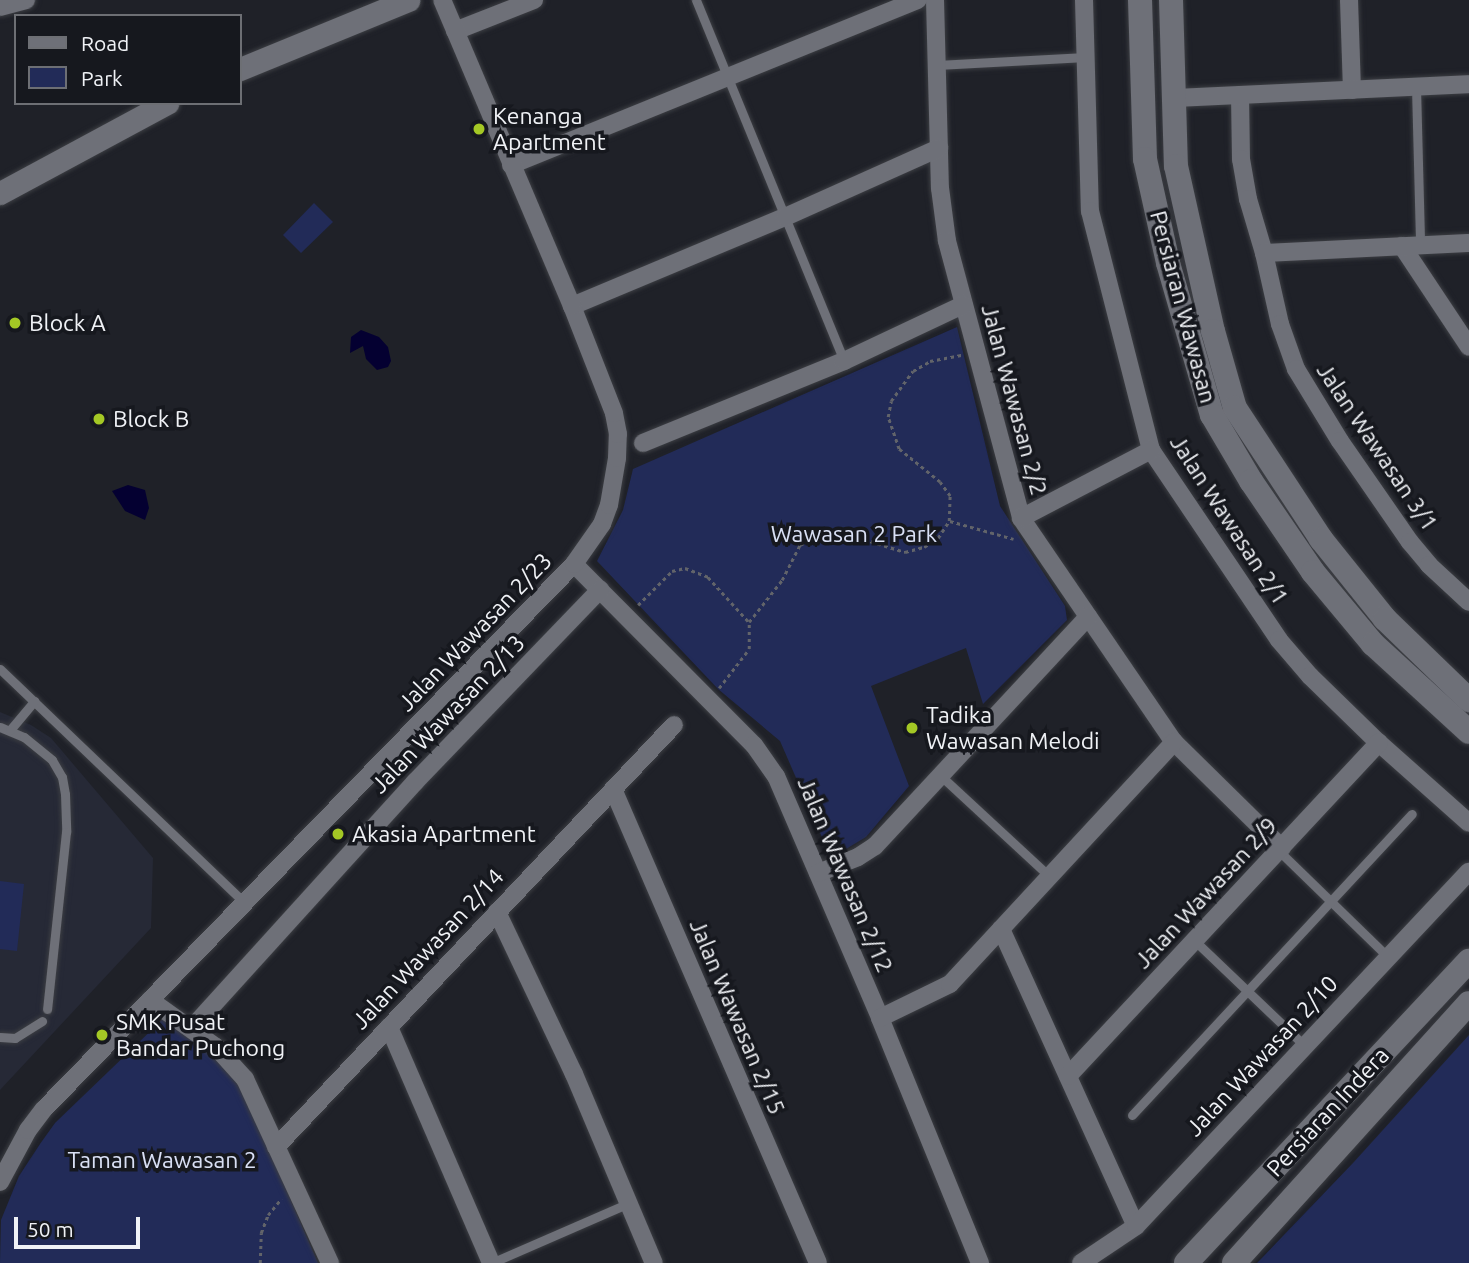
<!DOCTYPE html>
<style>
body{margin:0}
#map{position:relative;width:1469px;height:1263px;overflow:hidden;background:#1f2128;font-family:Ubuntu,sans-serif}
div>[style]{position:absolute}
.built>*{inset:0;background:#262936}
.green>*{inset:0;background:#222b58}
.water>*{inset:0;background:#040031}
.path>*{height:2.5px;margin-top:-1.25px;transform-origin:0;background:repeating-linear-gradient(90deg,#62646a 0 3.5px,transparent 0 7px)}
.roads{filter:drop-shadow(0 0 2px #3c3e43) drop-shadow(0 0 2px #3c3e43)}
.service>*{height:9px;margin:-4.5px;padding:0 4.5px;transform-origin:4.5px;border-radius:4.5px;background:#6e7078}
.minor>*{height:18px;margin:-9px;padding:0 9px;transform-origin:9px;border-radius:9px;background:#6e7078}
.tertiary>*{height:23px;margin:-11.5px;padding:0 11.5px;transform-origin:11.5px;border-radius:11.5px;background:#6e7078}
.secondary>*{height:24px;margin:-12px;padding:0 12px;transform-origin:12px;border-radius:12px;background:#6e7078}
.dots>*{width:19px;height:19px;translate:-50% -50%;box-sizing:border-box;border:4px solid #16181e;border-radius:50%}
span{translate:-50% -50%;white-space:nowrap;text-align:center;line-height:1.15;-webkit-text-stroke:7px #16181e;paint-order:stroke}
.poi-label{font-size:23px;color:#f0f2f6}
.left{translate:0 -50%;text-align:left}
.street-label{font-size:23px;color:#f0f2f6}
.park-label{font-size:23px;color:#d9e0f5}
.legend{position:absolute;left:14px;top:14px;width:228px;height:91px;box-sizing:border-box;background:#16181e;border:2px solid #6d6f74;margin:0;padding:9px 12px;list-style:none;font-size:21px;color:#f0f2f6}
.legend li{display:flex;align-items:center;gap:14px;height:35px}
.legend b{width:35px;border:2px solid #6d6f74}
.scale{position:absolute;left:14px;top:1217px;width:126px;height:32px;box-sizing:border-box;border:4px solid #f0f2f6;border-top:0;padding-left:9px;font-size:21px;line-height:24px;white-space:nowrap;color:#f0f2f6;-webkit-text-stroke:5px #16181e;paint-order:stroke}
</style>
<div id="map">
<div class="built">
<i style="clip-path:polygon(0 712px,31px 725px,51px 738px,153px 858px,151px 928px,0 1090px)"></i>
</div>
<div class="green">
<i style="clip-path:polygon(314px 203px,333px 222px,301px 253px,283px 235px)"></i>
<i style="clip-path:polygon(957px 327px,1000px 506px,1065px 606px,1067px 620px,983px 704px,966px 648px,871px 686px,909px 786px,866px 837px,831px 858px,780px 741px,718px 689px,597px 561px,623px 510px,633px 469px)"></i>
<i style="clip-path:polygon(0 881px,24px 884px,17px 951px,0 949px)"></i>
<i style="clip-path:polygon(163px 1019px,212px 1051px,240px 1083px,318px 1263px,0 1263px,1px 1220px,19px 1176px,40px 1144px,55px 1123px)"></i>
<i style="clip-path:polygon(1469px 1035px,1469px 1263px,1257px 1263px,1353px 1163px)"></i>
</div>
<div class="water">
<i style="clip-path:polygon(361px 330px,379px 337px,388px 347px,391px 361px,388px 367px,377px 370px,366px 359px,363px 346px,350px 353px,351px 337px)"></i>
<i style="clip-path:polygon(128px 485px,145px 490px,149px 508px,145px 520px,125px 511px,112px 491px)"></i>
</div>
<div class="path">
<i style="left:950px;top:521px;width:66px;rotate:15.7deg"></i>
<i style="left:638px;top:605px;width:48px;rotate:-45deg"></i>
<i style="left:672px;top:571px;width:13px;rotate:-13deg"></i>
<i style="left:685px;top:568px;width:25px;rotate:21deg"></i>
<i style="left:708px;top:577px;width:61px;rotate:47.7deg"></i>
<i style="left:719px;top:688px;width:49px;rotate:-52.4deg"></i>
<i style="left:749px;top:649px;width:27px;rotate:-90deg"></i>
<i style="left:749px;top:622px;width:53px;rotate:-51.8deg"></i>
<i style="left:782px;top:580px;width:39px;rotate:-63deg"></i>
<i style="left:800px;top:545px;width:16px;rotate:-27deg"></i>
<i style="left:814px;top:538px;width:30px;rotate:-9deg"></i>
<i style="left:844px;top:533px;width:64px;rotate:17.3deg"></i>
<i style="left:905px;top:552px;width:20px;rotate:-15deg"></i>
<i style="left:924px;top:547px;width:17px;rotate:-33deg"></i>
<i style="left:938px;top:538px;width:20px;rotate:-57deg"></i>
<i style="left:949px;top:521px;width:25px;rotate:-88deg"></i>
<i style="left:950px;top:496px;width:17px;rotate:-126deg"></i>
<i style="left:940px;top:482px;width:53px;rotate:-141.2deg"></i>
<i style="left:899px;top:449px;width:34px;rotate:-109deg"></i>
<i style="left:888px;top:417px;width:16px;rotate:-79deg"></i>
<i style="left:891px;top:401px;width:37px;rotate:-54deg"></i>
<i style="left:913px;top:371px;width:20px;rotate:-30deg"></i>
<i style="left:930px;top:361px;width:33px;rotate:-11deg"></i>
<i style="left:260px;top:1263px;width:30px;rotate:-88deg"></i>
<i style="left:261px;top:1233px;width:19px;rotate:-69deg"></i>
<i style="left:268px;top:1215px;width:21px;rotate:-51deg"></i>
</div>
<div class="roads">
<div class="service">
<i style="left:696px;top:0;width:390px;rotate:67.7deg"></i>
<i style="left:937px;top:65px;width:149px;rotate:-3.1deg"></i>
<i style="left:1416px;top:87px;width:158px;rotate:88.5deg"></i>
<i style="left:0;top:669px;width:339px;rotate:43.7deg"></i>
<i style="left:0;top:727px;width:26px;rotate:23deg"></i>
<i style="left:24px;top:737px;width:36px;rotate:39deg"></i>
<i style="left:52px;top:760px;width:20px;rotate:60deg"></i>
<i style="left:62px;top:777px;width:17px;rotate:80deg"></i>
<i style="left:65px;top:794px;width:38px;rotate:88deg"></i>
<i style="left:66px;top:832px;width:178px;rotate:96.1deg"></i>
<i style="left:10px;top:730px;width:38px;rotate:-50deg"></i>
<i style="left:941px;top:776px;width:149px;rotate:42.8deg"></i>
<i style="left:1279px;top:851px;width:152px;rotate:44.2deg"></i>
<i style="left:1195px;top:941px;width:152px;rotate:43.7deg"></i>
<i style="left:0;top:1037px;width:15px;rotate:4deg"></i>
<i style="left:15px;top:1038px;width:32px;rotate:-32deg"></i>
<i style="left:1132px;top:1115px;width:411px;rotate:-47.1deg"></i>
<i style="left:491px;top:1263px;width:150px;rotate:-23.5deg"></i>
</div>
<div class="minor">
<i style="left:935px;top:0;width:188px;rotate:88.5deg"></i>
<i style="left:940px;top:188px;width:53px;rotate:82.5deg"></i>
<i style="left:947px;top:241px;width:287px;rotate:75deg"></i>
<i style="left:1021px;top:518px;width:271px;rotate:55.7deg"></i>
<i style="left:1174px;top:742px;width:151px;rotate:44.5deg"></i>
<i style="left:1084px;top:0;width:211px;rotate:88.4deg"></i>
<i style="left:1090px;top:211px;width:247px;rotate:75.7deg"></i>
<i style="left:1151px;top:450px;width:229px;rotate:56deg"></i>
<i style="left:1279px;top:640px;width:48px;rotate:49.3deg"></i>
<i style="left:1310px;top:676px;width:96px;rotate:44.2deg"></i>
<i style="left:1379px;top:743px;width:120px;rotate:41.6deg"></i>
<i style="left:1349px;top:0;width:90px;rotate:88.1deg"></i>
<i style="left:0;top:7px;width:27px;rotate:-15deg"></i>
<i style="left:455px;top:31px;width:85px;rotate:-21.4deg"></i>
<i style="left:1240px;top:95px;width:64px;rotate:89.1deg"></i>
<i style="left:1241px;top:159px;width:41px;rotate:80.1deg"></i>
<i style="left:1248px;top:199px;width:56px;rotate:73.5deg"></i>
<i style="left:1264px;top:253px;width:73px;rotate:77.3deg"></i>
<i style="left:1280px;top:324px;width:48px;rotate:70.4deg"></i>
<i style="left:1296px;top:369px;width:84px;rotate:58.6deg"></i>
<i style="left:1340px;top:441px;width:123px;rotate:55.3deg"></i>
<i style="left:1410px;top:542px;width:30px;rotate:50deg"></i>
<i style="left:1429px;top:565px;width:54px;rotate:42.8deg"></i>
<i style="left:1174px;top:98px;width:295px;rotate:-2.7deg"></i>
<i style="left:511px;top:165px;width:439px;rotate:-22.1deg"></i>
<i style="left:1402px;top:246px;width:121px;rotate:56.4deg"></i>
<i style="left:1264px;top:253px;width:205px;rotate:-2.8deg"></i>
<i style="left:572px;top:306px;width:231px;rotate:-22.7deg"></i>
<i style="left:785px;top:217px;width:169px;rotate:-24.1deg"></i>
<i style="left:643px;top:443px;width:217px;rotate:-22.2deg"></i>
<i style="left:844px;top:361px;width:132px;rotate:-25.2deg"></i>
<i style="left:1021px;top:518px;width:147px;rotate:-27.6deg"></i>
<i style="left:574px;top:564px;width:255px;rotate:45.2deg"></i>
<i style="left:754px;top:745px;width:38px;rotate:55deg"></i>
<i style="left:776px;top:776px;width:263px;rotate:66.7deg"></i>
<i style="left:880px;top:1018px;width:265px;rotate:67.8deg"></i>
<i style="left:613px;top:789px;width:516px;rotate:66.61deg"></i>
<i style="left:818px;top:873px;width:43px;rotate:-21.8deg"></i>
<i style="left:858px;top:857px;width:20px;rotate:-33deg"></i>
<i style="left:875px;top:846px;width:313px;rotate:-47.1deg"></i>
<i style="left:497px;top:912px;width:179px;rotate:64.6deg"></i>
<i style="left:574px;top:1074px;width:205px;rotate:67.1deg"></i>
<i style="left:1001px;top:929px;width:326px;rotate:65.6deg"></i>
<i style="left:150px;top:1000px;width:81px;rotate:35.5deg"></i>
<i style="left:216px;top:1047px;width:43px;rotate:47.8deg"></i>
<i style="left:245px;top:1079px;width:203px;rotate:65.2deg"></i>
<i style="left:880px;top:1018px;width:78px;rotate:-25.9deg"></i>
<i style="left:950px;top:984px;width:330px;rotate:-47.2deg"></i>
<i style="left:389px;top:1027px;width:257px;rotate:66.6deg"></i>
<i style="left:192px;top:1028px;width:332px;rotate:-47.8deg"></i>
<i style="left:415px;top:782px;width:267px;rotate:-46.1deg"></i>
<i style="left:1068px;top:1076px;width:456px;rotate:-47deg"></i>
<i style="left:276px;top:1147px;width:580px;rotate:-46.68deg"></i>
<i style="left:0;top:1182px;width:59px;rotate:-61.7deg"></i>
<i style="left:28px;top:1130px;width:26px;rotate:-53deg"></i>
<i style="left:44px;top:1109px;width:760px;rotate:-45.8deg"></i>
<i style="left:574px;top:564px;width:49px;rotate:-55deg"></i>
<i style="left:602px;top:524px;width:20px;rotate:-70deg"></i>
<i style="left:609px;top:505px;width:48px;rotate:-80.3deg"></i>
<i style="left:617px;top:458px;width:24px;rotate:-88deg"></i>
<i style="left:618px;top:434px;width:21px;rotate:-101deg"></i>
<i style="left:614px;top:413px;width:115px;rotate:-111.4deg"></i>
<i style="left:572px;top:306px;width:332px;rotate:-113deg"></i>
<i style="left:1081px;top:1263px;width:66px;rotate:-33.9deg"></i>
<i style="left:1136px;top:1226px;width:486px;rotate:-46.8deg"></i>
</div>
<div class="tertiary">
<i style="left:240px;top:69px;width:182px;rotate:-22.3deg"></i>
<i style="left:0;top:193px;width:190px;rotate:-28.3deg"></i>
</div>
<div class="secondary">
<i style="left:1140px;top:0;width:159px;rotate:88.2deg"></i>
<i style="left:1145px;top:159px;width:107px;rotate:77.5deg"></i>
<i style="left:1168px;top:263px;width:158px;rotate:73.9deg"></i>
<i style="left:1212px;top:415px;width:77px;rotate:59.4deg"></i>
<i style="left:1251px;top:481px;width:110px;rotate:55.7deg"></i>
<i style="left:1313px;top:572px;width:94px;rotate:50.2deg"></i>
<i style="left:1373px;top:644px;width:130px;rotate:42.5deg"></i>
<i style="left:1171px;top:0;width:166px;rotate:88.3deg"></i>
<i style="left:1176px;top:166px;width:169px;rotate:77.4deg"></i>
<i style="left:1213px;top:331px;width:80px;rotate:74.1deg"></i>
<i style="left:1235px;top:408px;width:157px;rotate:56.7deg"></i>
<i style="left:1321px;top:539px;width:102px;rotate:51.3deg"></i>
<i style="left:1385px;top:619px;width:117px;rotate:44deg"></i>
<i style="left:1186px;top:1263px;width:414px;rotate:-46.9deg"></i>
<i style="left:1234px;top:1263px;width:350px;rotate:-47.9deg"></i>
</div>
</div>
<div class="dots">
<i style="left:479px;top:129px;background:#a4c825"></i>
<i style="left:15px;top:323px;background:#a4c825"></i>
<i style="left:99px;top:419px;background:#a4c825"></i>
<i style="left:912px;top:728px;background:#a4c825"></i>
<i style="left:338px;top:834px;background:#a4c825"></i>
<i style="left:102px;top:1035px;background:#a4c825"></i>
</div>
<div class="poi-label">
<span class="left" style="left:493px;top:129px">Kenanga<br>Apartment</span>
<span class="left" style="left:29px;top:323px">Block A</span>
<span class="left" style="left:113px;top:419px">Block B</span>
<span class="left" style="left:926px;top:728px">Tadika<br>Wawasan Melodi</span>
<span class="left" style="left:352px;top:834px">Akasia Apartment</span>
<span class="left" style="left:116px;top:1035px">SMK Pusat<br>Bandar Puchong</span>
</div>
<div class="street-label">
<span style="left:1183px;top:307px;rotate:75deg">Persiaran Wawasan</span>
<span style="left:1014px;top:400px;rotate:75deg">Jalan Wawasan 2/2</span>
<span style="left:1377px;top:447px;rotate:56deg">Jalan Wawasan 3/1</span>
<span style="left:1229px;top:520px;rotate:57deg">Jalan Wawasan 2/1</span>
<span style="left:475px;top:632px;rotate:-46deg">Jalan Wawasan 2/23</span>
<span style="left:448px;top:714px;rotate:-46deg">Jalan Wawasan 2/13</span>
<span style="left:845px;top:875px;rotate:67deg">Jalan Wawasan 2/12</span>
<span style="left:1206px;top:893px;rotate:-47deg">Jalan Wawasan 2/9</span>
<span style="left:428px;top:949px;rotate:-47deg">Jalan Wawasan 2/14</span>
<span style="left:737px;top:1017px;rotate:67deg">Jalan Wawasan 2/15</span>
<span style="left:1262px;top:1056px;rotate:-47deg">Jalan Wawasan 2/10</span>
<span style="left:1328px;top:1112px;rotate:-47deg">Persiaran Indera</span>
</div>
<div class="park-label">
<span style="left:854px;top:534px">Wawasan 2 Park</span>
<span style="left:162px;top:1160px">Taman Wawasan 2</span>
</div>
<ul class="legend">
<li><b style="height:9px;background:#6e7078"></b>Road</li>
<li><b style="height:19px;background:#222b58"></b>Park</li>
</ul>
<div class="scale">50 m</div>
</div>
